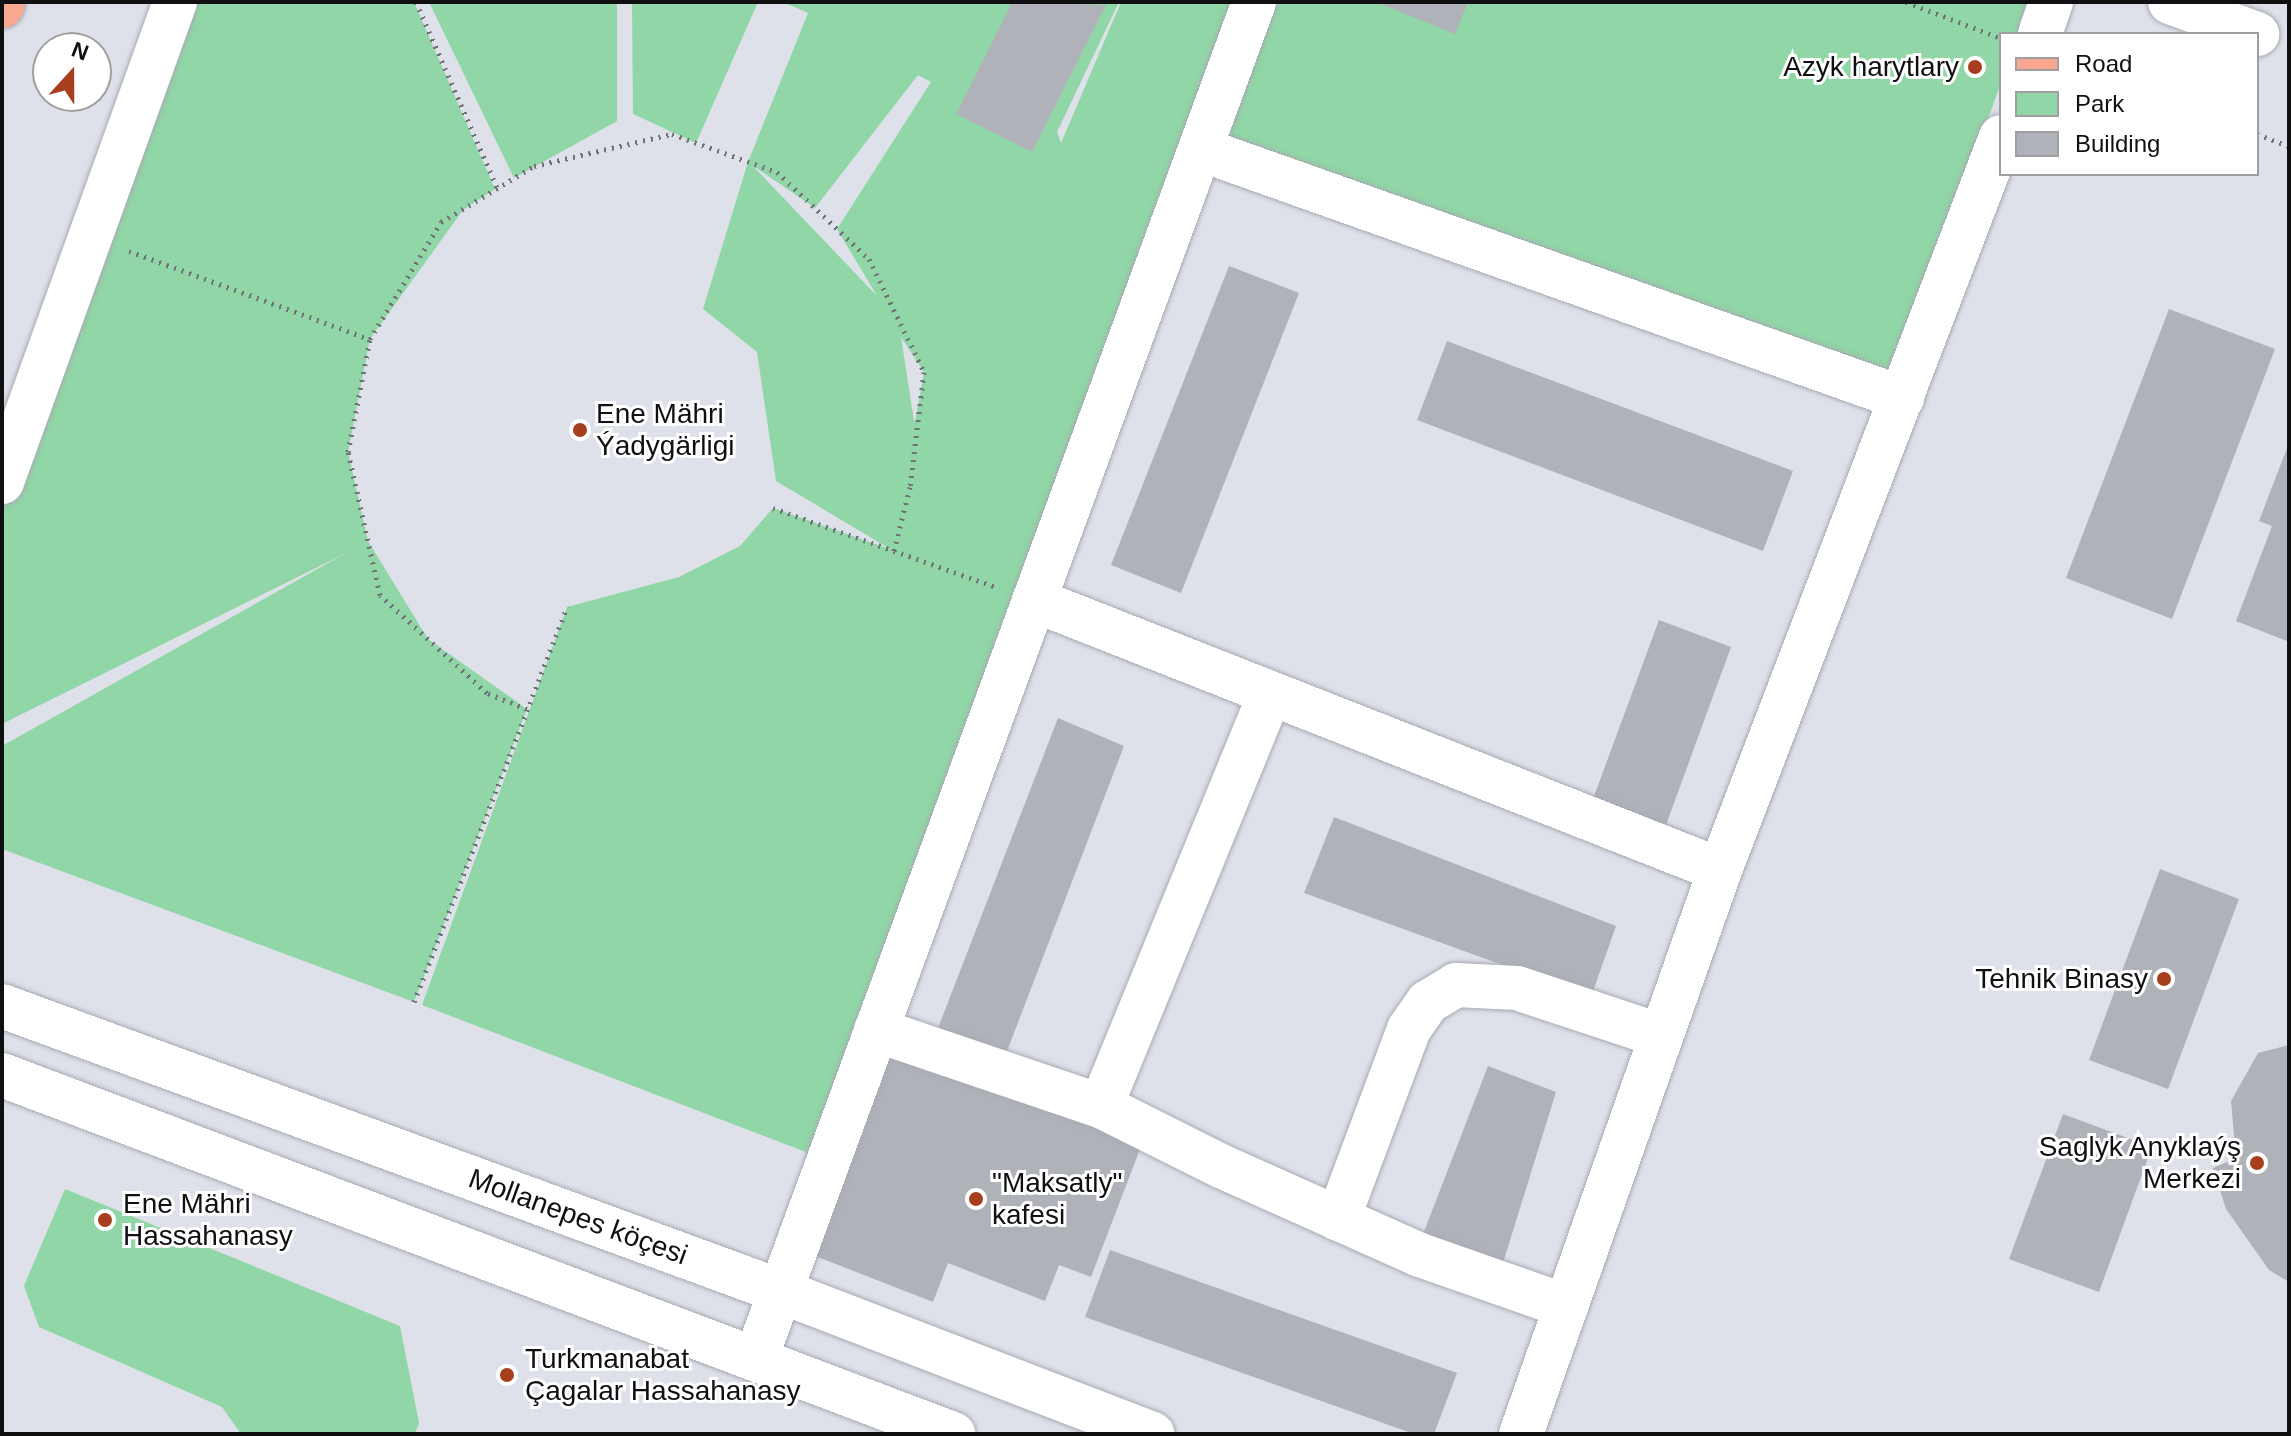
<!DOCTYPE html>
<meta charset="utf-8">
<style>
body{margin:0}
#map{position:relative;width:2291px;height:1436px;overflow:hidden;background:#dee1ea;font-family:Arial,sans-serif}
div>[style]{position:absolute}
.green>*{inset:0;background:#90d6a6}
.building>*{inset:0;background:#b0b2ba}
.path>*{height:5px;margin-top:-2.5px;transform-origin:0;background:repeating-linear-gradient(90deg,#717278 0 2px,transparent 0 8px)}
.roads{filter:drop-shadow(0 0 2px #a8aab2) drop-shadow(0 0 2px #a8aab2)}
.minor>*{height:44px;margin:-22px;padding:0 22px;transform-origin:22px;border-radius:22px;background:#fff}
.major>*{height:44px;margin:-22px;padding:0 22px;transform-origin:22px;border-radius:22px;background:#faa792}
.dots>*{width:22px;height:22px;translate:-50% -50%;box-sizing:border-box;border:4px solid #fff;border-radius:50%}
span{translate:-50% -50%;white-space:nowrap;text-align:center;line-height:1.15;-webkit-text-stroke:6px #fff;paint-order:stroke}
.poi-label{font-size:28px;color:#101013}
.right{translate:-100% -50%;text-align:right}
.left{translate:0 -50%;text-align:left}
.street-label{font-size:28px;color:#101013}
.frame{position:absolute;inset:0;border:4px solid #101013;pointer-events:none}
.legend{position:absolute;left:1999px;top:32px;width:260px;height:144px;box-sizing:border-box;background:#fff;border:2px solid #9f9fa1;margin:0;padding:10px 14px;list-style:none;font-size:24px;color:#101013}
.legend li{display:flex;align-items:center;gap:16px;height:40px}
.legend b{width:40px;border:2px solid #9f9fa1}
.north{position:absolute;left:32px;top:32px;width:80px;height:80px;box-sizing:border-box;background:#fff;border:2px solid #9f9fa1;border-radius:50%;rotate:21deg;font-size:22px;font-weight:700;line-height:32px;text-align:center;color:#101013}
.north::after{content:'';display:block;margin:auto;width:28px;height:36px;background:#a73f1f;clip-path:polygon(50% 0,100% 100%,50% 72%,0 100%)}
</style>
<div id="map">
<div class="green">
<i style="clip-path:polygon(175px 2px,414px 2px,495px 189px,463px 210px,370px 339px,348px 452px,368px 541px,428px 639px,527px 709px,414px 1002px,2px 849px,2px 746px,346px 553px,2px 724px,2px 482px)"></i>
<i style="clip-path:polygon(429px 2px,617px 2px,617px 121px,514px 178px)"></i>
<i style="clip-path:polygon(632px 2px,758px 2px,696px 143px,633px 114px)"></i>
<i style="clip-path:polygon(evenodd,783px 2px,1119px 2px,1057px 132px,1061px 143px,1121px 2px,1254px 2px,795px 1251px,806px 1152px,422px 1005px,567px 607px,679px 577px,740px 546px,773px 508px,890px 549px,776px 481px,757px 352px,703px 309px,748px 162px,808px 13px,783px 2px,918px 75px,931px 82px,837px 229px,877px 296px,752px 165px,815px 208px,918px 75px,783px 2px,901px 337px,924px 372px,915px 422px,914px 421px,901px 337px)"></i>
<i style="clip-path:polygon(1275px 2px,2031px 2px,2019px 34px,2001px 34px,2001px 83px,1885px 402px,1218px 159px)"></i>
<i style="clip-path:polygon(65px 1189px,400px 1326px,419px 1423px,415px 1434px,241px 1434px,222px 1407px,39px 1327px,24px 1286px)"></i>
</div>
<div class="building">
<i style="clip-path:polygon(1012px 2px,1106px 5px,1032px 152px,956px 114px)"></i>
<i style="clip-path:polygon(1376px 2px,1468px 2px,1455px 34px)"></i>
<i style="clip-path:polygon(1229px 266px,1299px 293px,1181px 593px,1111px 565px)"></i>
<i style="clip-path:polygon(2169px 309px,2275px 349px,2172px 619px,2066px 578px)"></i>
<i style="clip-path:polygon(1447px 341px,1793px 471px,1763px 551px,1417px 420px)"></i>
<i style="clip-path:polygon(2289px 443px,2289px 642px,2236px 621px,2272px 526px,2259px 521px)"></i>
<i style="clip-path:polygon(1659px 620px,1731px 647px,1666px 825px,1593px 799px)"></i>
<i style="clip-path:polygon(1058px 718px,1124px 746px,1004px 1059px,938px 1028px)"></i>
<i style="clip-path:polygon(1334px 817px,1616px 926px,1591px 997px,1304px 893px)"></i>
<i style="clip-path:polygon(2160px 869px,2239px 899px,2168px 1089px,2089px 1060px)"></i>
<i style="clip-path:polygon(2289px 1045px,2289px 1282px,2269px 1270px,2226px 1209px,2213px 1168px,2236px 1158px,2231px 1101px,2258px 1053px)"></i>
<i style="clip-path:polygon(889px 1047px,1142px 1144px,1091px 1277px,1059px 1265px,1045px 1301px,948px 1263px,933px 1302px,810px 1254px)"></i>
<i style="clip-path:polygon(1488px 1066px,1556px 1092px,1499px 1276px,1420px 1242px)"></i>
<i style="clip-path:polygon(2063px 1114px,2152px 1147px,2099px 1292px,2009px 1259px)"></i>
<i style="clip-path:polygon(1110px 1250px,1457px 1373px,1434px 1434px,1414px 1434px,1085px 1317px)"></i>
</div>
<div class="path">
<i style="left:416px;top:2px;width:202px;rotate:66.4deg"></i>
<i style="left:1906px;top:2px;width:102px;rotate:20.8deg"></i>
<i style="left:2257px;top:134px;width:34px;rotate:21deg"></i>
<i style="left:129px;top:251px;width:257px;rotate:20.1deg"></i>
<i style="left:773px;top:508px;width:240px;rotate:19.5deg"></i>
<i style="left:527px;top:709px;width:43px;rotate:-158.2deg"></i>
<i style="left:487px;top:693px;width:145px;rotate:-137.5deg"></i>
<i style="left:380px;top:595px;width:147px;rotate:-102.6deg"></i>
<i style="left:348px;top:452px;width:115px;rotate:-79deg"></i>
<i style="left:370px;top:339px;width:137px;rotate:-58.7deg"></i>
<i style="left:441px;top:222px;width:109px;rotate:-31.1deg"></i>
<i style="left:534px;top:166px;width:142px;rotate:-13.1deg"></i>
<i style="left:672px;top:134px;width:112px;rotate:19.9deg"></i>
<i style="left:777px;top:172px;width:127px;rotate:43.4deg"></i>
<i style="left:869px;top:259px;width:126px;rotate:64deg"></i>
<i style="left:924px;top:372px;width:116px;rotate:96.9deg"></i>
<i style="left:910px;top:487px;width:66px;rotate:104deg"></i>
<i style="left:414px;top:1002px;width:424px;rotate:-68.8deg"></i>
</div>
<div class="roads">
<div class="minor">
<i style="left:2170px;top:2px;width:93px;rotate:20.2deg"></i>
<i style="left:2040px;top:34px;width:34px;rotate:-71deg"></i>
<i style="left:1200px;top:149px;width:745px;rotate:19.53deg"></i>
<i style="left:2px;top:482px;width:510px;rotate:-70.18deg"></i>
<i style="left:1034px;top:600px;width:737px;rotate:21.48deg"></i>
<i style="left:2px;top:1006px;width:829px;rotate:20.12deg"></i>
<i style="left:780px;top:1291px;width:399px;rotate:21deg"></i>
<i style="left:876px;top:1030px;width:237px;rotate:18.7deg"></i>
<i style="left:1101px;top:1106px;width:446px;rotate:-67.7deg"></i>
<i style="left:2px;top:1075px;width:1017px;rotate:20.68deg"></i>
<i style="left:1101px;top:1106px;width:136px;rotate:26.6deg"></i>
<i style="left:1223px;top:1167px;width:216px;rotate:24.1deg"></i>
<i style="left:1420px;top:1255px;width:155px;rotate:19.3deg"></i>
<i style="left:1338px;top:1219px;width:203px;rotate:-69.5deg"></i>
<i style="left:1409px;top:1029px;width:33px;rotate:-55deg"></i>
<i style="left:1428px;top:1002px;width:33px;rotate:-31deg"></i>
<i style="left:1456px;top:985px;width:61px;rotate:2.8deg"></i>
<i style="left:1517px;top:988px;width:152px;rotate:18.4deg"></i>
<i style="left:756px;top:1358px;width:1445px;rotate:-69.83deg"></i>
<i style="left:1521px;top:1434px;width:598px;rotate:-70.57deg"></i>
<i style="left:1720px;top:870px;width:785px;rotate:-69.03deg"></i>
</div>
<div class="major">
<i style="left:2px;top:6px;width:4px;rotate:-76deg"></i>
</div>
</div>
<div class="dots">
<i style="left:1975px;top:67px;background:#a73f1f"></i>
<i style="left:580px;top:430px;background:#a73f1f"></i>
<i style="left:2164px;top:979px;background:#a73f1f"></i>
<i style="left:2257px;top:1163px;background:#a73f1f"></i>
<i style="left:976px;top:1199px;background:#a73f1f"></i>
<i style="left:105px;top:1220px;background:#a73f1f"></i>
<i style="left:507px;top:1375px;background:#a73f1f"></i>
</div>
<div class="poi-label">
<span class="right" style="left:1959px;top:67px">Azyk harytlary</span>
<span class="left" style="left:596px;top:430px">Ene Mähri<br>Ýadygärligi</span>
<span class="right" style="left:2148px;top:979px">Tehnik Binasy</span>
<span class="right" style="left:2241px;top:1163px">Saglyk Anyklaýş<br>Merkezi</span>
<span class="left" style="left:992px;top:1199px">"Maksatly"<br>kafesi</span>
<span class="left" style="left:123px;top:1220px">Ene Mähri<br>Hassahanasy</span>
<span class="left" style="left:525px;top:1375px">Turkmanabat<br>Çagalar Hassahanasy</span>
</div>
<div class="street-label">
<span style="left:578px;top:1217px;rotate:20deg">Mollanepes köçesi</span>
</div>
<div class="frame"></div>
<ul class="legend">
<li><b style="height:10px;background:#faa792"></b>Road</li>
<li><b style="height:22px;background:#90d6a6"></b>Park</li>
<li><b style="height:22px;background:#b0b2ba"></b>Building</li>
</ul>
<div class="north">N</div>
</div>
